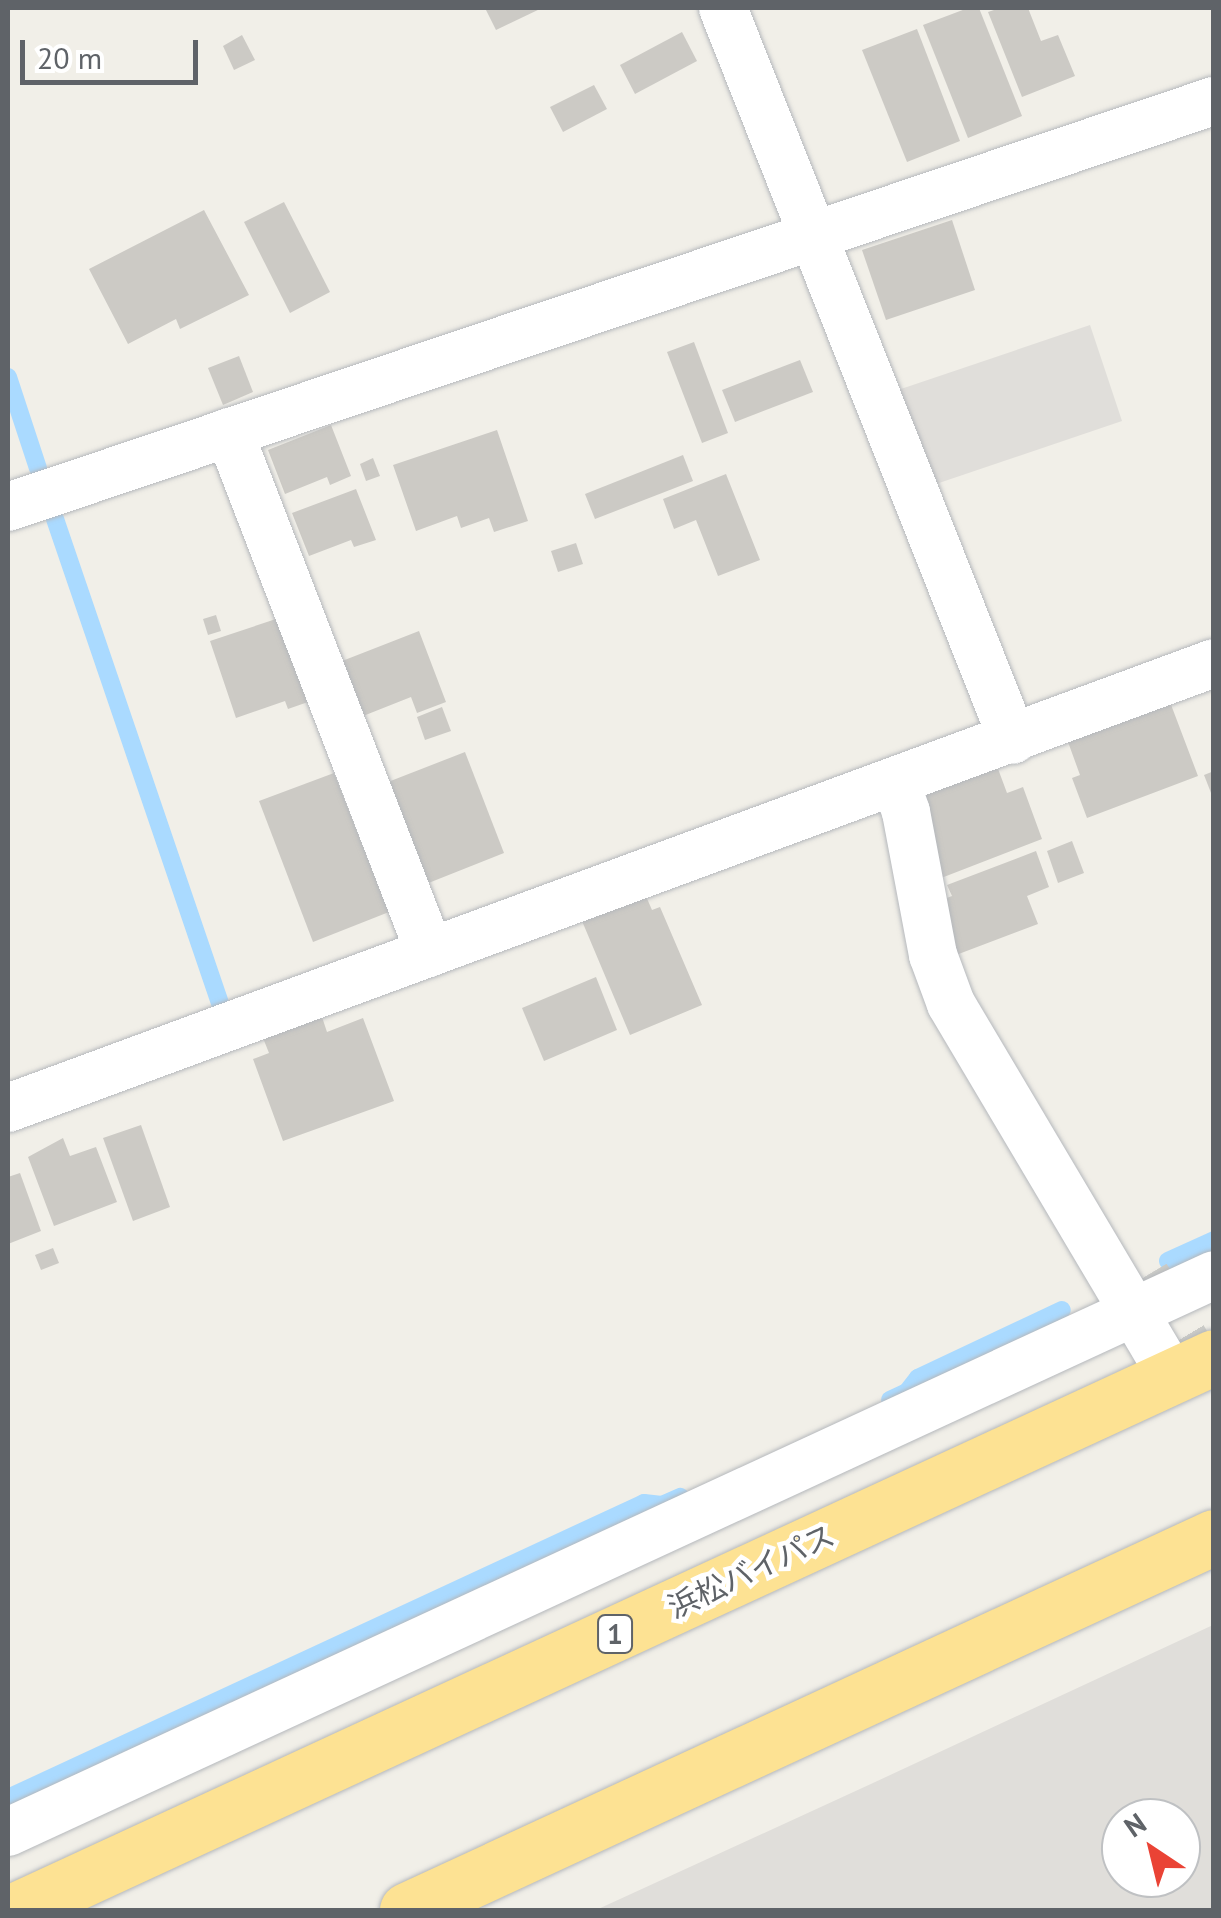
<!DOCTYPE html>
<meta charset="utf-8">
<style>
body{margin:0}
#map{position:relative;width:1221px;height:1918px;overflow:hidden;background:#f1efe8;font-family:"PT Sans","Noto Sans JP",sans-serif}
div>[style]{position:absolute}
.industrial>*{inset:0;background:#e0deda}
.stream>*{height:18px;margin:-9px;padding:0 9px;transform-origin:9px;border-radius:9px;background:#aadaff}
.building>*{inset:0;background:#cccac5}
.street-tunnel>*{height:48px;margin-top:-24px;transform-origin:0;background:repeating-linear-gradient(90deg,#ccccc8 0 48px,transparent 0 72px)}
.roads{filter:drop-shadow(0 0 2px #b5b8bc) drop-shadow(0 0 2px #b5b8bc)}
.street>*{height:48px;margin:-24px;padding:0 24px;transform-origin:24px;border-radius:24px;background:#fff}
.highway>*{height:55px;margin:-27.5px;padding:0 27.5px;transform-origin:27.5px;border-radius:27.5px;background:#fde293}
span{translate:-50% -50%;white-space:nowrap;text-align:center;line-height:1.15;-webkit-text-stroke:9px #fff;paint-order:stroke}
.shield-label span{padding:2px 8px;background:#fff;border:2px solid;border-radius:8px;-webkit-text-stroke-width:0}
.shield-label{font-size:28px;color:#5f6368;font-weight:700}
.street-label{font-size:30px;color:#5f6368}
.frame{position:absolute;inset:0;border:10px solid #5f6368;pointer-events:none}
.north{position:absolute;left:1101px;top:1798px;width:100px;height:100px;box-sizing:border-box;background:#fff;border:2px solid #bfc1c3;border-radius:50%;rotate:325deg;font-size:28px;font-weight:700;line-height:40px;text-align:center;color:#5f6368}
.north::after{content:'';display:block;margin:auto;width:35px;height:45px;background:#ea4335;clip-path:polygon(50% 0,100% 100%,50% 72%,0 100%)}
.scale{position:absolute;left:20px;top:40px;width:178px;height:45px;box-sizing:border-box;border:5px solid #5f6368;border-top:0;padding-left:12px;font-size:30px;line-height:35px;white-space:nowrap;color:#5f6368;-webkit-text-stroke:8px #fff;paint-order:stroke}
</style>
<div id="map">
<div class="industrial">
<i style="clip-path:polygon(1090px 325px,1122px 421px,936px 484px,898px 390px)"></i>
<i style="clip-path:polygon(evenodd,1213px 1625px,1213px 1910px,596px 1910px,873px 1783px,1213px 1625px,1121px 1818px,1181px 1818px,1181px 1878px,1121px 1878px,1121px 1818px)"></i>
</div>
<div class="stream">
<i style="left:8px;top:377px;width:96px;rotate:71.8deg"></i>
<i style="left:55px;top:519px;width:518px;rotate:71.18deg"></i>
<i style="left:1168px;top:1261px;width:51px;rotate:-24.5deg"></i>
<i style="left:890px;top:1400px;width:19px;rotate:-25deg"></i>
<i style="left:907px;top:1392px;width:18px;rotate:-52deg"></i>
<i style="left:918px;top:1378px;width:159px;rotate:-25.3deg"></i>
<i style="left:8px;top:1798px;width:701px;rotate:-24.88deg"></i>
<i style="left:644px;top:1503px;width:18px;rotate:6deg"></i>
<i style="left:662px;top:1505px;width:20px;rotate:-24deg"></i>
</div>
<div class="building">
<i style="clip-path:polygon(485px 8px,542px 8px,496px 30px)"></i>
<i style="clip-path:polygon(968px 8px,979px 8px,1022px 116px,968px 138px,923px 25px)"></i>
<i style="clip-path:polygon(1000px 8px,1028px 8px,1041px 41px,1058px 35px,1075px 76px,1022px 97px,988px 12px)"></i>
<i style="clip-path:polygon(917px 29px,960px 141px,907px 162px,862px 50px)"></i>
<i style="clip-path:polygon(682px 32px,697px 61px,635px 94px,620px 65px)"></i>
<i style="clip-path:polygon(242px 35px,255px 60px,234px 70px,223px 46px)"></i>
<i style="clip-path:polygon(594px 85px,607px 109px,563px 132px,550px 107px)"></i>
<i style="clip-path:polygon(284px 202px,330px 292px,290px 313px,244px 222px)"></i>
<i style="clip-path:polygon(204px 210px,249px 295px,180px 329px,176px 319px,128px 344px,89px 269px)"></i>
<i style="clip-path:polygon(952px 220px,975px 290px,886px 320px,862px 250px)"></i>
<i style="clip-path:polygon(694px 342px,728px 433px,702px 443px,667px 352px)"></i>
<i style="clip-path:polygon(239px 356px,253px 392px,223px 405px,208px 368px)"></i>
<i style="clip-path:polygon(800px 360px,813px 392px,735px 422px,722px 390px)"></i>
<i style="clip-path:polygon(331px 425px,351px 476px,330px 485px,327px 477px,285px 494px,268px 450px)"></i>
<i style="clip-path:polygon(497px 430px,528px 521px,494px 532px,489px 518px,461px 528px,457px 516px,416px 531px,393px 465px)"></i>
<i style="clip-path:polygon(683px 455px,693px 481px,595px 519px,585px 494px)"></i>
<i style="clip-path:polygon(373px 458px,380px 476px,366px 481px,360px 464px)"></i>
<i style="clip-path:polygon(726px 474px,760px 560px,718px 576px,696px 520px,674px 529px,663px 499px)"></i>
<i style="clip-path:polygon(356px 489px,376px 540px,354px 547px,351px 540px,309px 556px,292px 513px)"></i>
<i style="clip-path:polygon(576px 543px,583px 564px,558px 572px,551px 551px)"></i>
<i style="clip-path:polygon(216px 615px,221px 631px,208px 635px,203px 619px)"></i>
<i style="clip-path:polygon(279px 618px,308px 702px,288px 709px,285px 701px,236px 718px,210px 641px)"></i>
<i style="clip-path:polygon(419px 631px,446px 702px,417px 713px,411px 697px,358px 718px,337px 663px)"></i>
<i style="clip-path:polygon(1170px 702px,1198px 776px,1087px 818px,1072px 778px,1080px 775px,1068px 742px)"></i>
<i style="clip-path:polygon(442px 707px,451px 731px,425px 740px,417px 717px)"></i>
<i style="clip-path:polygon(465px 752px,504px 853px,426px 884px,388px 782px)"></i>
<i style="clip-path:polygon(994px 758px,1007px 793px,1023px 787px,1042px 839px,936px 880px,916px 798px)"></i>
<i style="clip-path:polygon(1214px 771px,1214px 798px,1213px 798px,1204px 775px)"></i>
<i style="clip-path:polygon(334px 773px,389px 912px,313px 942px,259px 801px)"></i>
<i style="clip-path:polygon(1072px 841px,1084px 873px,1058px 883px,1047px 851px)"></i>
<i style="clip-path:polygon(1036px 851px,1049px 887px,1027px 896px,1038px 924px,956px 955px,936px 902px,952px 896px,947px 885px)"></i>
<i style="clip-path:polygon(645px 894px,652px 910px,660px 907px,702px 1005px,630px 1035px,582px 921px)"></i>
<i style="clip-path:polygon(596px 977px,617px 1030px,544px 1061px,522px 1008px)"></i>
<i style="clip-path:polygon(322px 1017px,327px 1032px,363px 1018px,394px 1101px,283px 1141px,253px 1059px,269px 1053px,263px 1038px)"></i>
<i style="clip-path:polygon(141px 1125px,170px 1207px,133px 1221px,103px 1138px)"></i>
<i style="clip-path:polygon(63px 1138px,70px 1156px,96px 1147px,117px 1202px,54px 1226px,28px 1157px)"></i>
<i style="clip-path:polygon(20px 1173px,41px 1231px,8px 1244px,8px 1177px)"></i>
<i style="clip-path:polygon(53px 1248px,59px 1263px,41px 1270px,35px 1255px)"></i>
</div>
<div class="street-tunnel">
<i style="left:1146px;top:1276px;width:132px;rotate:59deg"></i>
</div>
<div class="roads">
<div class="street">
<i style="left:723px;top:8px;width:787px;rotate:68.39deg"></i>
<i style="left:229px;top:432px;width:558px;rotate:68.9deg"></i>
<i style="left:8px;top:507px;width:1273px;rotate:-18.61deg"></i>
<i style="left:896px;top:783px;width:31px;rotate:71deg"></i>
<i style="left:906px;top:812px;width:146px;rotate:79.3deg"></i>
<i style="left:933px;top:955px;width:52px;rotate:69.8deg"></i>
<i style="left:951px;top:1004px;width:433px;rotate:59.3deg"></i>
<i style="left:8px;top:1108px;width:1285px;rotate:-20.25deg"></i>
<i style="left:8px;top:1832px;width:1328px;rotate:-24.79deg"></i>
</div>
<div class="highway">
<i style="left:16px;top:1910px;width:1319px;rotate:-24.78deg"></i>
<i style="left:407px;top:1910px;width:889px;rotate:-24.81deg"></i>
</div>
</div>
<div class="shield-label">
<span style="left:615px;top:1634px">1</span>
</div>
<div class="street-label">
<span style="left:751px;top:1571px;rotate:-25deg">浜松バイパス</span>
</div>
<div class="frame"></div>
<div class="north">N</div>
<div class="scale">20 m</div>
</div>
